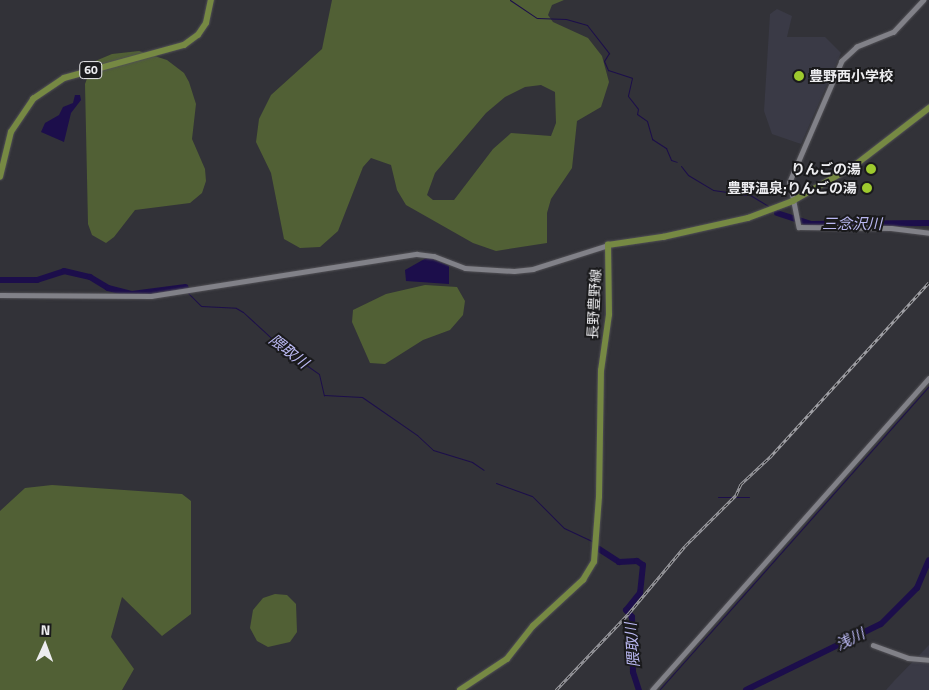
<!DOCTYPE html>
<meta charset="utf-8">
<style>
body{margin:0}
#map{position:relative;width:929px;height:690px;overflow:hidden;background:#323238;font-family:"Titillium Web","Noto Sans JP",sans-serif}
div>[style]{position:absolute}
.built>*{inset:0;background:#3a3a46}
.green>*{inset:0;background:#516035}
.water>*{inset:0;background:#1c0e4b}
.stream>*{height:1px;margin:-0.5px;padding:0 0.5px;transform-origin:0.5px;border-radius:0.5px;background:#1c0e4b}
.river>*{height:6px;margin:-3px;padding:0 3px;transform-origin:3px;border-radius:3px;background:#1c0e4b}
.roads{filter:drop-shadow(0 0 1px #515055) drop-shadow(0 0 1px #515055)}
.minor>*{height:4.5px;margin:-2.25px;padding:0 2.25px;transform-origin:2.25px;border-radius:2.25px;background:#818188}
.major>*{height:5.5px;margin:-2.75px;padding:0 2.75px;transform-origin:2.75px;border-radius:2.75px;background:#768943}
.rail>*{height:3px;margin-top:-1.5px;transform-origin:0;background:repeating-linear-gradient(90deg,#1a1a1c 0 4px,#9e9ea3 0 8px);box-sizing:border-box;border-block:1px solid #9e9ea3}
.dots>*{width:14px;height:14px;translate:-50% -50%;box-sizing:border-box;border:2px solid #1a1a1c;border-radius:50%}
span{translate:-50% -50%;white-space:nowrap;text-align:center;line-height:1.15;-webkit-text-stroke:4px #1a1a1c;paint-order:stroke}
.shield-label span{padding:1px 4px;background:#1a1a1c;border:1px solid;border-radius:4px;-webkit-text-stroke-width:0}
.shield-label{font-size:12px;color:#ededf0;font-weight:700}
.poi-label{font-size:14px;color:#ededf0;font-weight:700}
.left{translate:0 -50%;text-align:left}
.right{translate:-100% -50%;text-align:right}
.street-label{font-size:14px;color:#ededf0}
.water-label{font-size:15px;color:#bab8f2;font-style:italic}
.north{position:absolute;left:20px;top:620px;width:50px;height:50px;-webkit-text-stroke:4px #1a1a1c;paint-order:stroke;rotate:2deg;font-size:14px;font-weight:700;line-height:20px;text-align:center;color:#ededf0}
.north::after{content:'';display:block;margin:auto;width:18px;height:22px;background:#ededf0;clip-path:polygon(50% 0,100% 100%,50% 72%,0 100%)}
</style>
<div id="map">
<div class="built">
<i style="clip-path:polygon(777px 9px,792px 16px,787px 37px,825px 37px,841px 53px,801px 144px,772px 134px,764px 111px,770px 14px)"></i>
<i style="clip-path:polygon(929px 645px,929px 690px,886px 690px,894px 681px)"></i>
</div>
<div class="green">
<i style="clip-path:polygon(evenodd,332px 0,564px 0,552px 5px,548px 15px,553px 22px,588px 38px,602px 56px,609px 82px,601px 107px,577px 121px,572px 168px,551px 199px,547px 213px,547px 243px,496px 251px,473px 243px,406px 205px,397px 190px,391px 165px,371px 158px,363px 167px,338px 231px,320px 247px,300px 248px,284px 239px,271px 173px,256px 142px,259px 119px,271px 95px,322px 49px,332px 0,541px 85px,555px 92px,556px 123px,551px 136px,511px 133px,493px 149px,454px 200px,433px 200px,427px 195px,435px 173px,486px 113px,505px 97px,525px 87px,541px 85px)"></i>
<i style="clip-path:polygon(139px 51px,167px 60px,184px 73px,189px 82px,196px 104px,192px 139px,205px 169px,206px 181px,202px 193px,190px 203px,135px 210px,114px 237px,106px 243px,92px 235px,88px 224px,85px 84px,93px 62px,112px 54px)"></i>
<i style="clip-path:polygon(425px 285px,457px 287px,465px 301px,463px 315px,450px 330px,423px 340px,385px 364px,370px 363px,352px 322px,353px 310px,386px 294px)"></i>
<i style="clip-path:polygon(52px 485px,182px 494px,191px 501px,191px 614px,162px 636px,122px 597px,111px 637px,134px 669px,122px 690px,0 690px,0 511px,25px 488px)"></i>
<i style="clip-path:polygon(275px 594px,287px 595px,296px 604px,297px 632px,290px 642px,268px 647px,257px 641px,250px 628px,253px 610px,263px 598px)"></i>
</div>
<div class="water">
<i style="clip-path:polygon(75px 95px,80px 95px,81px 100px,71px 113px,64px 142px,41px 132px,45px 123px,59px 115px,63px 107px,73px 103px)"></i>
<i style="clip-path:polygon(428px 257px,449px 266px,449px 284px,406px 281px,405px 270px)"></i>
</div>
<div class="stream">
<i style="left:510px;top:0;width:32px;rotate:34deg"></i>
<i style="left:537px;top:18px;width:29px;rotate:2deg"></i>
<i style="left:566px;top:19px;width:22px;rotate:16deg"></i>
<i style="left:587px;top:25px;width:36px;rotate:52deg"></i>
<i style="left:609px;top:53px;width:9px;rotate:122deg"></i>
<i style="left:604px;top:61px;width:10px;rotate:66deg"></i>
<i style="left:608px;top:70px;width:25px;rotate:18deg"></i>
<i style="left:632px;top:78px;width:18px;rotate:103deg"></i>
<i style="left:628px;top:96px;width:16px;rotate:52deg"></i>
<i style="left:638px;top:109px;width:5px;rotate:101deg"></i>
<i style="left:637px;top:114px;width:12px;rotate:35deg"></i>
<i style="left:647px;top:121px;width:19px;rotate:74deg"></i>
<i style="left:652px;top:139px;width:17px;rotate:33deg"></i>
<i style="left:666px;top:148px;width:13px;rotate:67deg"></i>
<i style="left:671px;top:160px;width:6px;rotate:18deg"></i>
<i style="left:681px;top:166px;width:11px;rotate:52deg"></i>
<i style="left:688px;top:175px;width:29px;rotate:31deg"></i>
<i style="left:713px;top:190px;width:37px;rotate:8deg"></i>
<i style="left:750px;top:195px;width:21px;rotate:31deg"></i>
<i style="left:188px;top:293px;width:18px;rotate:45deg"></i>
<i style="left:201px;top:306px;width:35px;rotate:3deg"></i>
<i style="left:236px;top:308px;width:8px;rotate:30deg"></i>
<i style="left:243px;top:312px;width:53px;rotate:42.7deg"></i>
<i style="left:282px;top:348px;width:45px;rotate:35.1deg"></i>
<i style="left:319px;top:374px;width:22px;rotate:77deg"></i>
<i style="left:324px;top:395px;width:38px;rotate:3deg"></i>
<i style="left:362px;top:397px;width:67px;rotate:34.6deg"></i>
<i style="left:417px;top:435px;width:22px;rotate:43deg"></i>
<i style="left:433px;top:450px;width:41px;rotate:17.1deg"></i>
<i style="left:472px;top:462px;width:14px;rotate:34deg"></i>
<i style="left:496px;top:483px;width:38px;rotate:20deg"></i>
<i style="left:532px;top:496px;width:45px;rotate:45deg"></i>
<i style="left:564px;top:528px;width:33px;rotate:25deg"></i>
<i style="left:718px;top:497px;width:31px"></i>
<i style="left:660px;top:689px;width:405px;rotate:-48.4deg"></i>
</div>
<div class="river">
<i style="left:777px;top:213px;width:36px;rotate:18deg"></i>
<i style="left:811px;top:224px;width:118px;rotate:-0.5deg"></i>
<i style="left:0;top:280px;width:37px"></i>
<i style="left:37px;top:280px;width:28px;rotate:-18deg"></i>
<i style="left:64px;top:271px;width:27px;rotate:13deg"></i>
<i style="left:90px;top:277px;width:21px;rotate:31deg"></i>
<i style="left:108px;top:288px;width:25px;rotate:14deg"></i>
<i style="left:132px;top:294px;width:54px;rotate:-7.4deg"></i>
<i style="left:599px;top:549px;width:24px;rotate:33deg"></i>
<i style="left:619px;top:562px;width:18px;rotate:-3deg"></i>
<i style="left:637px;top:561px;width:7px;rotate:34deg"></i>
<i style="left:643px;top:565px;width:28px;rotate:96deg"></i>
<i style="left:640px;top:593px;width:22px;rotate:129deg"></i>
<i style="left:626px;top:610px;width:9px;rotate:49deg"></i>
<i style="left:632px;top:617px;width:55px;rotate:89deg"></i>
<i style="left:633px;top:672px;width:19px;rotate:72deg"></i>
<i style="left:746px;top:690px;width:150px;rotate:-26.1deg"></i>
<i style="left:881px;top:624px;width:51px;rotate:-45deg"></i>
<i style="left:917px;top:588px;width:30px;rotate:-67deg"></i>
</div>
<div class="roads">
<div class="minor">
<i style="left:924px;top:0;width:44px;rotate:133.2deg"></i>
<i style="left:894px;top:32px;width:40px;rotate:158deg"></i>
<i style="left:857px;top:47px;width:21px;rotate:137deg"></i>
<i style="left:842px;top:61px;width:132px;rotate:113.3deg"></i>
<i style="left:790px;top:182px;width:46px;rotate:78.7deg"></i>
<i style="left:799px;top:227px;width:92px;rotate:0.6deg"></i>
<i style="left:891px;top:228px;width:38px;rotate:7deg"></i>
<i style="left:0;top:295px;width:151px;rotate:0.4deg"></i>
<i style="left:151px;top:296px;width:269px;rotate:-9deg"></i>
<i style="left:417px;top:254px;width:17px;rotate:7deg"></i>
<i style="left:434px;top:256px;width:33px;rotate:21deg"></i>
<i style="left:465px;top:268px;width:49px;rotate:3.5deg"></i>
<i style="left:514px;top:271px;width:19px;rotate:-6deg"></i>
<i style="left:533px;top:269px;width:79px;rotate:-17.7deg"></i>
<i style="left:873px;top:645px;width:37px;rotate:20deg"></i>
<i style="left:908px;top:658px;width:21px;rotate:5deg"></i>
<i style="left:652px;top:690px;width:417px;rotate:-48.4deg"></i>
</div>
<div class="major">
<i style="left:0;top:177px;width:46px;rotate:-76.3deg"></i>
<i style="left:11px;top:132px;width:40px;rotate:-56deg"></i>
<i style="left:33px;top:99px;width:37px;rotate:-34deg"></i>
<i style="left:64px;top:78px;width:124px;rotate:-15.4deg"></i>
<i style="left:184px;top:45px;width:17px;rotate:-36deg"></i>
<i style="left:198px;top:35px;width:14px;rotate:-56deg"></i>
<i style="left:206px;top:23px;width:24px;rotate:-78deg"></i>
<i style="left:460px;top:690px;width:56px;rotate:-33.4deg"></i>
<i style="left:507px;top:659px;width:42px;rotate:-51.8deg"></i>
<i style="left:533px;top:626px;width:68px;rotate:-42.6deg"></i>
<i style="left:583px;top:580px;width:21px;rotate:-59deg"></i>
<i style="left:594px;top:562px;width:65px;rotate:-85.6deg"></i>
<i style="left:599px;top:497px;width:126px;rotate:-89.1deg"></i>
<i style="left:601px;top:371px;width:57px;rotate:-81.9deg"></i>
<i style="left:609px;top:315px;width:70px;rotate:-90.8deg"></i>
<i style="left:608px;top:245px;width:56px;rotate:-8.3deg"></i>
<i style="left:663px;top:237px;width:87px;rotate:-12.6deg"></i>
<i style="left:748px;top:218px;width:48px;rotate:-20.7deg"></i>
<i style="left:793px;top:201px;width:70px;rotate:-29.8deg"></i>
<i style="left:854px;top:166px;width:95px;rotate:-37.7deg"></i>
</div>
</div>
<div class="rail">
<i style="left:556px;top:690px;width:106px;rotate:-46.5deg"></i>
<i style="left:629px;top:613px;width:87px;rotate:-50.1deg"></i>
<i style="left:685px;top:546px;width:72px;rotate:-45deg"></i>
<i style="left:736px;top:495px;width:12px;rotate:-66deg"></i>
<i style="left:741px;top:484px;width:40px;rotate:-43deg"></i>
<i style="left:770px;top:457px;width:236px;rotate:-47.7deg"></i>
</div>
<div class="dots">
<i style="left:799px;top:76px;background:#9eca2e"></i>
<i style="left:871px;top:169px;background:#9eca2e"></i>
<i style="left:867px;top:188px;background:#9eca2e"></i>
</div>
<div class="shield-label">
<span style="left:91px;top:70px">60</span>
</div>
<div class="poi-label">
<span class="left" style="left:809px;top:76px">豊野西小学校</span>
<span class="right" style="left:861px;top:169px">りんごの湯</span>
<span class="right" style="left:857px;top:188px">豊野温泉;りんごの湯</span>
</div>
<div class="street-label">
<span style="left:594px;top:304px;rotate:-87deg">長野豊野線</span>
</div>
<div class="water-label">
<span style="left:852px;top:224px">三念沢川</span>
<span style="left:289px;top:351px;rotate:38deg">隈取川</span>
<span style="left:850px;top:639px;rotate:-26deg">浅川</span>
<span style="left:632px;top:645px;rotate:-94deg">隈取川</span>
</div>
<div class="north">N</div>
</div>
